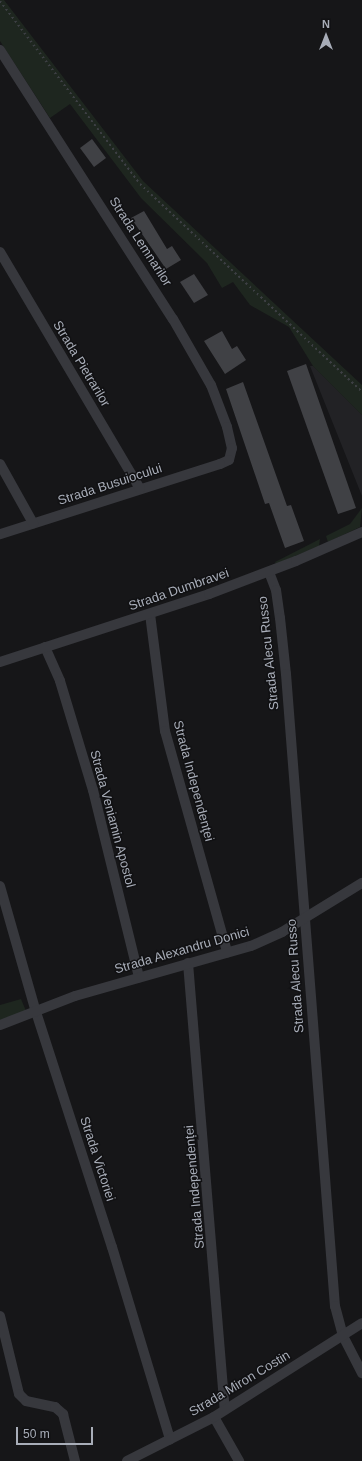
<!DOCTYPE html>
<meta charset="utf-8">
<style>
body{margin:0}
#map{position:relative;width:362px;height:1461px;overflow:hidden;background:#161618;font-family:Arial,sans-serif}
div>[style]{position:absolute}
.built>*{inset:0;background:#222225}
.green>*{inset:0;background:#1e261f}
.building>*{inset:0;background:#404145}
.path>*{height:2px;margin-top:-1px;transform-origin:0;background:repeating-linear-gradient(90deg,#3d3f44 0 2px,transparent 0 5px)}
.street>*{height:10px;margin:-5px;padding:0 5px;transform-origin:5px;border-radius:5px;background:#37383d}
span{translate:-50% -50%;white-space:nowrap;text-align:center;line-height:1.15;-webkit-text-stroke:3px #111113;paint-order:stroke}
.street-label{font-size:13px;color:#a8adb8}
.north{position:absolute;left:306px;top:16px;width:40px;height:40px;-webkit-text-stroke:3px #111113;paint-order:stroke;rotate:0deg;font-size:11px;font-weight:700;line-height:16px;text-align:center;color:#a8adb8}
.north::after{content:'';display:block;margin:auto;width:14px;height:18px;background:#a8adb8;clip-path:polygon(50% 0,100% 100%,50% 72%,0 100%)}
.scale{position:absolute;left:16px;top:1427px;width:77px;height:18px;box-sizing:border-box;border:2px solid #a8adb8;border-top:0;padding-left:5px;font-size:12px;line-height:14px;white-space:nowrap;color:#a8adb8;-webkit-text-stroke:3px #111113;paint-order:stroke}
</style>
<div id="map">
<div class="built">
<i style="clip-path:polygon(310px 366px,313px 366px,362px 415px,362px 496px)"></i>
</div>
<div class="green">
<i style="clip-path:polygon(0 0,4px 0,143px 181px,362px 385px,362px 415px,313px 366px,289px 327px,250px 305px,233px 282px,222px 288px,207px 263px,141px 198px,70px 104px,50px 118px,0 41px)"></i>
<i style="clip-path:polygon(362px 508px,360px 527px,328px 542px,326px 536px,350px 524px)"></i>
<i style="clip-path:polygon(320px 539px,319px 546px,276px 564px,275px 562px)"></i>
<i style="clip-path:polygon(21px 999px,26px 1011px,0 1021px,0 1005px)"></i>
</div>
<div class="building">
<i style="clip-path:polygon(92px 139px,106px 158px,94px 167px,80px 148px)"></i>
<i style="clip-path:polygon(144px 211px,167px 249px,172px 246px,181px 260px,166px 269px,131px 218px)"></i>
<i style="clip-path:polygon(194px 274px,208px 295px,194px 303px,180px 282px)"></i>
<i style="clip-path:polygon(222px 331px,232px 349px,237px 346px,246px 360px,225px 374px,204px 341px)"></i>
<i style="clip-path:polygon(306px 364px,356px 508px,338px 514px,287px 371px)"></i>
<i style="clip-path:polygon(243px 382px,287px 506px,291px 505px,304px 541px,285px 548px,269px 503px,265px 504px,226px 389px)"></i>
</div>
<div class="path">
<i style="left:0;top:1px;width:230px;rotate:52.6deg"></i>
<i style="left:140px;top:184px;width:304px;rotate:43.1deg"></i>
</div>
<div class="street">
<i style="left:0;top:50px;width:320px;rotate:57.3deg"></i>
<i style="left:173px;top:319px;width:76px;rotate:60.1deg"></i>
<i style="left:211px;top:385px;width:45px;rotate:69.1deg"></i>
<i style="left:227px;top:427px;width:22px;rotate:77deg"></i>
<i style="left:232px;top:448px;width:12px;rotate:104deg"></i>
<i style="left:229px;top:460px;width:10px;rotate:156deg"></i>
<i style="left:220px;top:464px;width:231px;rotate:162.3deg"></i>
<i style="left:0;top:252px;width:275px;rotate:59.4deg"></i>
<i style="left:0;top:464px;width:68px;rotate:60.8deg"></i>
<i style="left:269px;top:572px;width:19px;rotate:69deg"></i>
<i style="left:276px;top:590px;width:28px;rotate:82deg"></i>
<i style="left:280px;top:618px;width:56px;rotate:83.9deg"></i>
<i style="left:286px;top:674px;width:634px;rotate:85.57deg"></i>
<i style="left:335px;top:1306px;width:31px;rotate:75deg"></i>
<i style="left:343px;top:1336px;width:42px;rotate:62.8deg"></i>
<i style="left:150px;top:614px;width:118px;rotate:82.7deg"></i>
<i style="left:165px;top:731px;width:230px;rotate:74.3deg"></i>
<i style="left:45px;top:647px;width:37px;rotate:66deg"></i>
<i style="left:60px;top:681px;width:114px;rotate:73.2deg"></i>
<i style="left:93px;top:790px;width:193px;rotate:76.2deg"></i>
<i style="left:0;top:662px;width:220px;rotate:-18deg"></i>
<i style="left:209px;top:594px;width:93px;rotate:-20.8deg"></i>
<i style="left:296px;top:561px;width:72px;rotate:-23.7deg"></i>
<i style="left:0;top:886px;width:131px;rotate:74.1deg"></i>
<i style="left:36px;top:1012px;width:247px;rotate:72.1deg"></i>
<i style="left:112px;top:1247px;width:201px;rotate:73.2deg"></i>
<i style="left:188px;top:963px;width:448px;rotate:85.3deg"></i>
<i style="left:0;top:1025px;width:80px;rotate:-21.1deg"></i>
<i style="left:75px;top:996px;width:183px;rotate:-15.9deg"></i>
<i style="left:251px;top:946px;width:34px;rotate:-24deg"></i>
<i style="left:282px;top:932px;width:94px;rotate:-31.5deg"></i>
<i style="left:0;top:1316px;width:80px;rotate:76.3deg"></i>
<i style="left:19px;top:1394px;width:10px;rotate:45deg"></i>
<i style="left:26px;top:1401px;width:30px;rotate:12deg"></i>
<i style="left:55px;top:1407px;width:11px;rotate:41deg"></i>
<i style="left:63px;top:1414px;width:49px;rotate:75.7deg"></i>
<i style="left:214px;top:1417px;width:51px;rotate:60.4deg"></i>
<i style="left:127px;top:1461px;width:97px;rotate:-26.8deg"></i>
<i style="left:214px;top:1417px;width:175px;rotate:-32.4deg"></i>
</div>
<div class="street-label">
<span style="left:140px;top:242px;rotate:57deg">Strada Lemnarilor</span>
<span style="left:81px;top:364px;rotate:59deg">Strada Pietrarilor</span>
<span style="left:110px;top:485px;rotate:-18deg">Strada Busuiocului</span>
<span style="left:179px;top:590px;rotate:-19deg">Strada Dumbravei</span>
<span style="left:269px;top:653px;rotate:-96deg">Strada Alecu Russo</span>
<span style="left:193px;top:781px;rotate:75deg">Strada Independenţei</span>
<span style="left:112px;top:819px;rotate:75deg">Strada Veniamin Apostol</span>
<span style="left:182px;top:951px;rotate:-16deg">Strada Alexandru Donici</span>
<span style="left:296px;top:976px;rotate:-94deg">Strada Alecu Russo</span>
<span style="left:97px;top:1159px;rotate:72deg">Strada Victoriei</span>
<span style="left:195px;top:1187px;rotate:-95deg">Strada Independenței</span>
<span style="left:240px;top:1384px;rotate:-31deg">Strada Miron Costin</span>
</div>
<div class="north">N</div>
<div class="scale">50 m</div>
</div>
